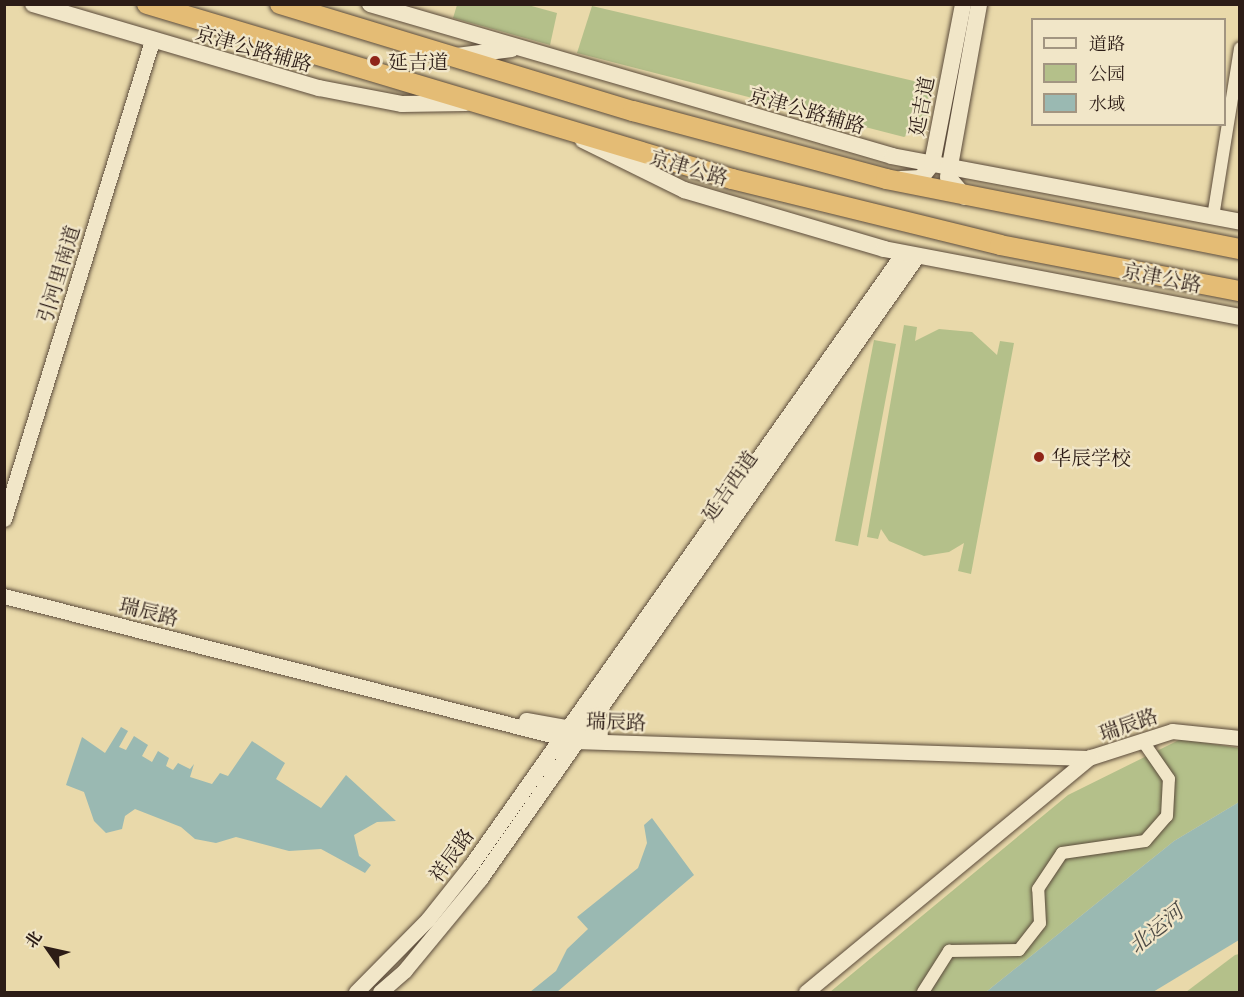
<!DOCTYPE html>
<meta charset="utf-8">
<style>
body{margin:0}
#map{position:relative;width:1244px;height:997px;overflow:hidden;background:#e9d9aa;font-family:"Gentium Book Plus","Noto Serif SC",serif}
div>[style]{position:absolute}
.green>*{inset:0;background:#b4c08a}
.water>*{inset:0;background:#9ab9b2}
.roads{filter:drop-shadow(0 0 2px #5b4b3b) drop-shadow(0 0 2px #5b4b3b)}
.minor>*{height:12px;margin:-6px;padding:0 6px;transform-origin:6px;border-radius:6px;background:#f1e6c8}
.tertiary>*{height:15px;margin:-7.5px;padding:0 7.5px;transform-origin:7.5px;border-radius:7.5px;background:#f1e6c8}
.secondary>*{height:16px;margin:-8px;padding:0 8px;transform-origin:8px;border-radius:8px;background:#f1e6c8}
.trunk>*{height:20px;margin:-10px;padding:0 10px;transform-origin:10px;border-radius:10px;background:#e4bc75}
.dots>*{width:16px;height:16px;translate:-50% -50%;box-sizing:border-box;border:3px solid #f1e6c8;border-radius:50%}
span{translate:-50% -50%;white-space:nowrap;text-align:center;line-height:1.15;-webkit-text-stroke:4.5px #f1e6c8;paint-order:stroke}
.street-label{font-size:20px;color:#2c1c16}
.poi-label{font-size:20px;color:#2c1c16}
.left{translate:0 -50%;text-align:left}
.water-label{font-size:21px;color:#4d4b45;font-style:italic}
.frame{position:absolute;inset:0;border:6px solid #2c1c16;pointer-events:none}
.legend{position:absolute;left:1031px;top:18px;width:195px;height:108px;box-sizing:border-box;background:#f1e6c8;border:2px solid #a29581;margin:0;padding:8px 10px;list-style:none;font-size:18px;color:#2c1c16}
.legend li{display:flex;align-items:center;gap:12px;height:30px}
.legend b{width:30px;border:2px solid #a29581}
.north{position:absolute;left:18px;top:919px;width:60px;height:60px;-webkit-text-stroke:4px #f1e6c8;paint-order:stroke;rotate:304deg;font-size:16px;font-weight:700;line-height:24px;text-align:center;color:#2c1c16}
.north::after{content:'';display:block;margin:auto;width:21px;height:27px;background:#2c1c16;clip-path:polygon(50% 0,100% 100%,50% 72%,0 100%)}
</style>
<div id="map">
<div class="green">
<i style="clip-path:polygon(457px 5px,528px 5px,557px 13px,550px 45px,453px 18px)"></i>
<i style="clip-path:polygon(592px 6px,931px 85px,925px 125px,904px 137px,577px 53px)"></i>
<i style="clip-path:polygon(904px 325px,917px 327px,915px 341px,939px 329px,972px 332px,997px 355px,1000px 341px,1014px 343px,971px 574px,958px 571px,964px 543px,949px 552px,924px 556px,889px 541px,881px 529px,878px 539px,867px 537px)"></i>
<i style="clip-path:polygon(874px 340px,896px 344px,858px 546px,835px 541px)"></i>
<i style="clip-path:polygon(1181px 739px,1239px 748px,1239px 802px,1174px 841px,986px 992px,830px 992px,1068px 795px)"></i>
<i style="clip-path:polygon(1239px 954px,1239px 992px,1186px 992px,1235px 955px)"></i>
</div>
<div class="water">
<i style="clip-path:polygon(121px 727px,128px 731px,119px 747px,126px 750px,134px 736px,148px 745px,142px 756px,152px 762px,158px 751px,169px 758px,166px 766px,173px 770px,178px 763px,190px 769px,194px 764px,190px 777px,212px 784px,220px 773px,228px 776px,252px 741px,285px 763px,276px 779px,321px 808px,346px 775px,396px 821px,377px 822px,354px 835px,359px 856px,371px 865px,365px 873px,321px 849px,289px 851px,236px 837px,216px 843px,195px 839px,181px 827px,135px 809px,125px 816px,122px 829px,106px 833px,94px 821px,84px 792px,66px 785px,82px 737px,105px 753px)"></i>
<i style="clip-path:polygon(1239px 802px,1239px 940px,1153px 992px,986px 992px,1174px 841px)"></i>
<i style="clip-path:polygon(652px 818px,694px 875px,557px 992px,530px 992px,556px 971px,567px 949px,588px 929px,577px 917px,638px 868px,647px 843px,644px 825px)"></i>
</div>
<div class="roads">
<div class="minor">
<i style="left:1213px;top:217px;width:171px;rotate:-80.9deg"></i>
<i style="left:923px;top:992px;width:49px;rotate:-57.6deg"></i>
<i style="left:949px;top:951px;width:70px;rotate:-0.8deg"></i>
<i style="left:1019px;top:950px;width:34px;rotate:-52deg"></i>
<i style="left:1040px;top:923px;width:34px;rotate:-93deg"></i>
<i style="left:1038px;top:889px;width:43px;rotate:-56.3deg"></i>
<i style="left:1062px;top:853px;width:84px;rotate:-8.2deg"></i>
<i style="left:1145px;top:841px;width:33px;rotate:-49deg"></i>
<i style="left:1167px;top:816px;width:37px;rotate:-87deg"></i>
<i style="left:1169px;top:779px;width:47px;rotate:-124.7deg"></i>
</div>
<div class="tertiary">
<i style="left:4px;top:519px;width:500px;rotate:-72.8deg"></i>
<i style="left:4px;top:596px;width:589px;rotate:14.25deg"></i>
<i style="left:575px;top:741px;width:513px;rotate:1.9deg"></i>
<i style="left:1088px;top:758px;width:88px;rotate:-17.8deg"></i>
<i style="left:1172px;top:731px;width:68px;rotate:5.9deg"></i>
<i style="left:526px;top:720px;width:75px;rotate:10deg"></i>
<i style="left:356px;top:992px;width:103px;rotate:-45.4deg"></i>
<i style="left:428px;top:919px;width:69px;rotate:-51.5deg"></i>
<i style="left:471px;top:865px;width:749px;rotate:-54.78deg"></i>
<i style="left:380px;top:992px;width:33px;rotate:-41deg"></i>
<i style="left:405px;top:970px;width:118px;rotate:-50.5deg"></i>
<i style="left:480px;top:879px;width:761px;rotate:-54.95deg"></i>
<i style="left:806px;top:992px;width:369px;rotate:-39.6deg"></i>
</div>
<div class="secondary">
<i style="left:33px;top:4px;width:298px;rotate:16.4deg"></i>
<i style="left:319px;top:88px;width:85px;rotate:10.9deg"></i>
<i style="left:402px;top:104px;width:64px;rotate:-0.9deg"></i>
<i style="left:370px;top:4px;width:544px;rotate:16.23deg"></i>
<i style="left:892px;top:156px;width:354px;rotate:10.7deg"></i>
<i style="left:457px;top:56px;width:55px;rotate:-7.3deg"></i>
<i style="left:583px;top:140px;width:113px;rotate:26.3deg"></i>
<i style="left:684px;top:190px;width:209px;rotate:16.4deg"></i>
<i style="left:884px;top:249px;width:362px;rotate:10.8deg"></i>
<i style="left:901px;top:179px;width:20px;rotate:-3deg"></i>
<i style="left:921px;top:178px;width:18px;rotate:-52deg"></i>
<i style="left:932px;top:164px;width:163px;rotate:-79deg"></i>
<i style="left:965px;top:197px;width:26px;rotate:-130deg"></i>
<i style="left:948px;top:177px;width:176px;rotate:-79.8deg"></i>
</div>
<div class="trunk">
<i style="left:147px;top:4px;width:611px;rotate:16.65deg"></i>
<i style="left:732px;top:179px;width:276px;rotate:13.8deg"></i>
<i style="left:1000px;top:245px;width:244px;rotate:10.9deg"></i>
<i style="left:280px;top:4px;width:369px;rotate:16.9deg"></i>
<i style="left:633px;top:111px;width:262px;rotate:15deg"></i>
<i style="left:886px;top:179px;width:361px;rotate:11.2deg"></i>
</div>
</div>
<div class="dots">
<i style="left:375px;top:61px;background:#8f2418"></i>
<i style="left:1039px;top:457px;background:#8f2418"></i>
</div>
<div class="street-label">
<span style="left:254px;top:48px;rotate:16deg">京津公路辅路</span>
<span style="left:921px;top:106px;rotate:-79deg">延吉道</span>
<span style="left:807px;top:110px;rotate:16deg">京津公路辅路</span>
<span style="left:689px;top:167px;rotate:16deg">京津公路</span>
<span style="left:58px;top:274px;rotate:-73deg">引河里南道</span>
<span style="left:1162px;top:277px;rotate:11deg">京津公路</span>
<span style="left:729px;top:486px;rotate:-55deg">延吉西道</span>
<span style="left:149px;top:611px;rotate:14deg">瑞辰路</span>
<span style="left:616px;top:721px;rotate:2deg">瑞辰路</span>
<span style="left:1128px;top:724px;rotate:-19deg">瑞辰路</span>
<span style="left:451px;top:855px;rotate:-54deg">祥辰路</span>
</div>
<div class="poi-label">
<span class="left" style="left:388px;top:61px">延吉道</span>
<span class="left" style="left:1051px;top:457px">华辰学校</span>
</div>
<div class="water-label">
<span style="left:1156px;top:929px;rotate:-39deg">北运河</span>
</div>
<div class="frame"></div>
<ul class="legend">
<li><b style="height:8px;background:#f1e6c8"></b>道路</li>
<li><b style="height:16px;background:#b4c08a"></b>公园</li>
<li><b style="height:16px;background:#9ab9b2"></b>水域</li>
</ul>
<div class="north">北</div>
</div>
